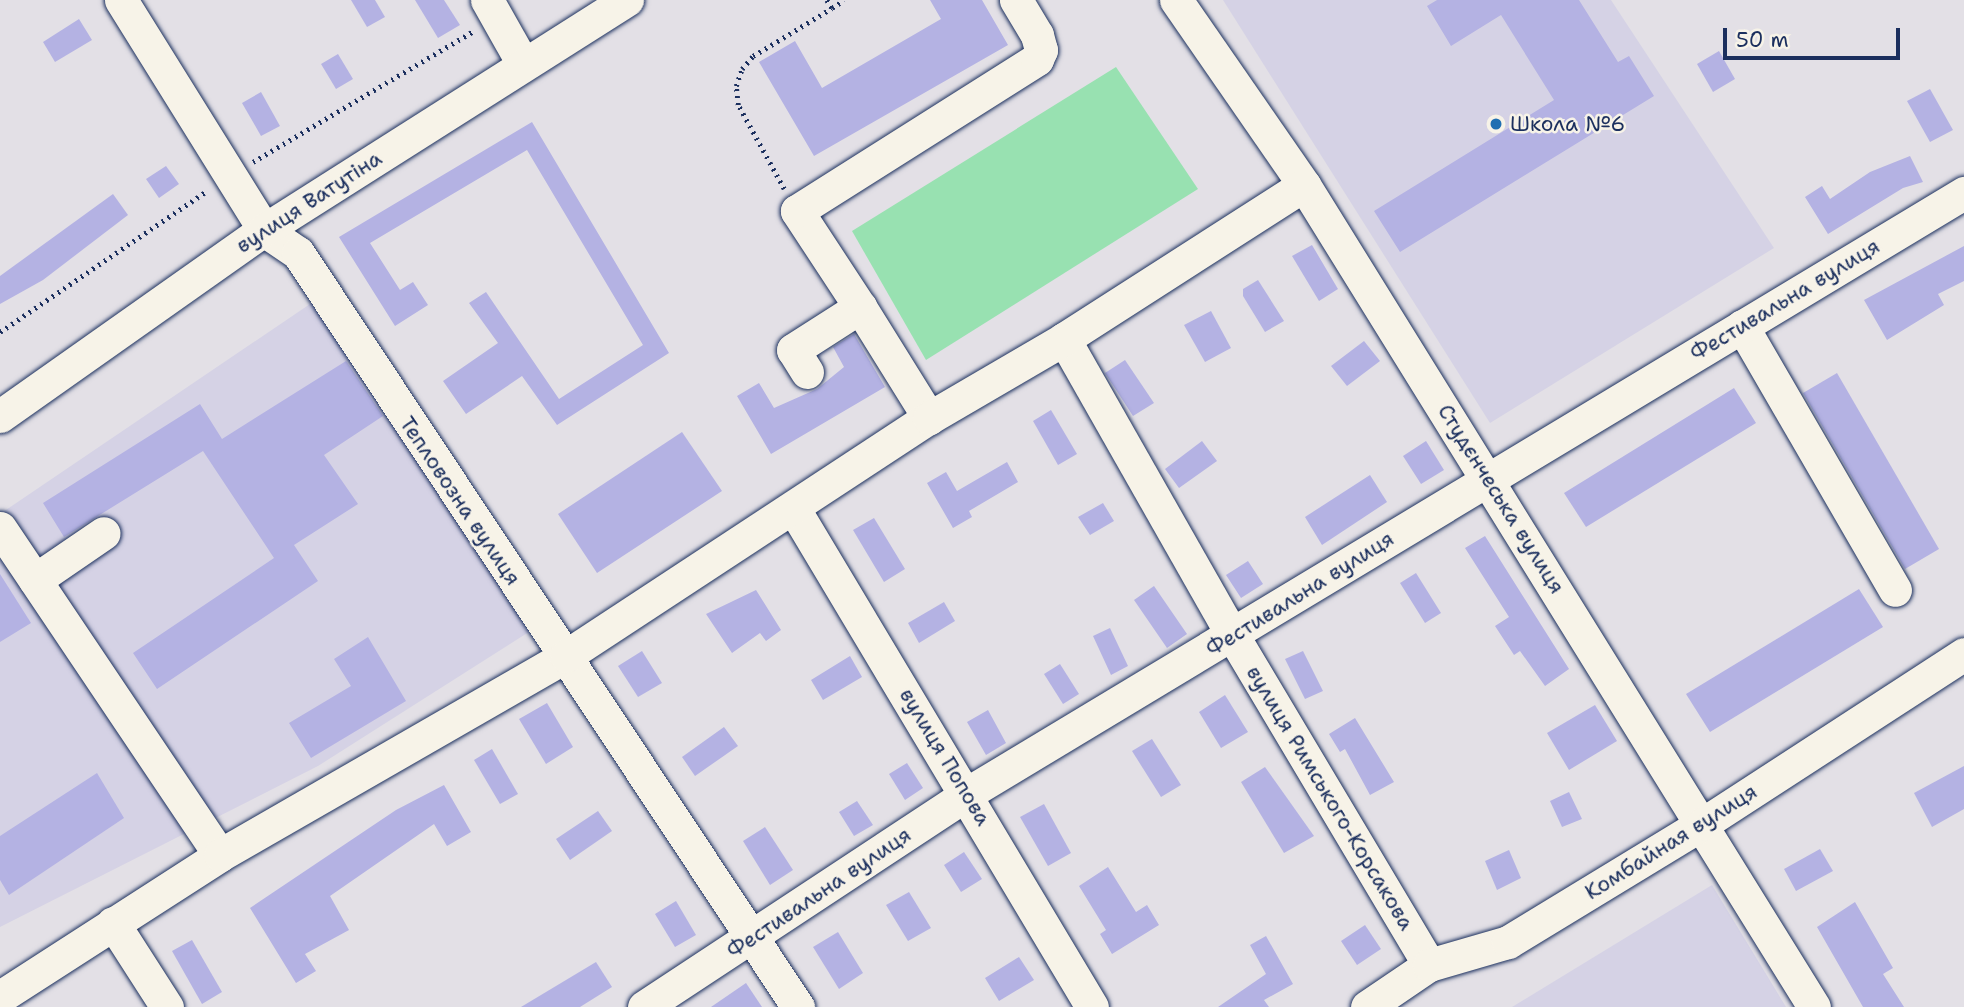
<!DOCTYPE html>
<meta charset="utf-8">
<style>
body{margin:0}
#map{position:relative;width:1964px;height:1007px;overflow:hidden;background:#e3e0e6;font-family:"Shantell Sans",sans-serif}
div>[style]{position:absolute}
.built>*{inset:0;background:#d5d2e5}
.green>*{inset:0;background:#98e1b1}
.building>*{inset:0;background:#b4b2e3}
.path>*{height:4.5px;margin-top:-2.25px;transform-origin:0;background:repeating-linear-gradient(90deg,#1b2f5e 0 2px,transparent 0 7px)}
.roads{filter:drop-shadow(0 0 2px #1b2f5e) drop-shadow(0 0 2px #1b2f5e)}
.minor>*{height:33px;margin:-16.5px;padding:0 16.5px;transform-origin:16.5px;border-radius:16.5px;background:#f7f3e8}
.dots>*{width:19px;height:19px;translate:-50% -50%;box-sizing:border-box;border:4px solid #f7f3e8;border-radius:50%}
span{translate:-50% -50%;white-space:nowrap;text-align:center;line-height:1.15;-webkit-text-stroke:5px #f7f3e8;paint-order:stroke}
.poi-label{font-size:21px;color:#1b2f5e}
.left{translate:0 -50%;text-align:left}
.street-label{font-size:21px;color:#1b2f5e}
.scale{position:absolute;left:1723px;top:28px;width:177px;height:32px;box-sizing:border-box;border:4px solid #1b2f5e;border-top:0;padding-left:9px;font-size:21px;line-height:24px;white-space:nowrap;color:#1b2f5e;-webkit-text-stroke:5px #f7f3e8;paint-order:stroke}
</style>
<div id="map">
<div class="built">
<i style="clip-path:polygon(1223px 0,1611px 0,1774px 248px,1490px 423px)"></i>
<i style="clip-path:polygon(313px 302px,532px 630px,318px 766px,0 927px,0 514px)"></i>
<i style="clip-path:polygon(1712px 885px,1786px 1007px,1512px 1007px)"></i>
</div>
<div class="green">
<i style="clip-path:polygon(1116px 67px,1198px 189px,926px 360px,852px 231px)"></i>
</div>
<div class="building">
<i style="clip-path:polygon(351px 0,375px 0,385px 17px,367px 27px)"></i>
<i style="clip-path:polygon(415px 0,444px 0,460px 25px,438px 38px)"></i>
<i style="clip-path:polygon(930px 0,982px 0,1008px 45px,814px 156px,759px 62px,795px 41px,822px 88px,941px 19px)"></i>
<i style="clip-path:polygon(1437px 0,1579px 0,1618px 62px,1629px 56px,1654px 96px,1400px 252px,1374px 211px,1554px 100px,1501px 15px,1451px 46px,1427px 6px)"></i>
<i style="clip-path:polygon(79px 19px,92px 40px,55px 62px,43px 42px)"></i>
<i style="clip-path:polygon(1719px 51px,1735px 79px,1713px 92px,1697px 64px)"></i>
<i style="clip-path:polygon(338px 54px,353px 79px,336px 89px,321px 64px)"></i>
<i style="clip-path:polygon(1930px 89px,1953px 130px,1930px 142px,1907px 101px)"></i>
<i style="clip-path:polygon(261px 92px,280px 126px,261px 136px,242px 103px)"></i>
<i style="clip-path:polygon(532px 122px,669px 353px,557px 425px,522px 376px,466px 414px,443px 381px,498px 343px,469px 303px,486px 292px,559px 399px,643px 345px,527px 150px,370px 243px,400px 290px,413px 282px,428px 305px,395px 326px,339px 237px)"></i>
<i style="clip-path:polygon(1910px 156px,1923px 182px,1903px 188px,1828px 234px,1805px 197px,1822px 186px,1830px 199px,1870px 172px)"></i>
<i style="clip-path:polygon(166px 166px,179px 184px,159px 198px,146px 179px)"></i>
<i style="clip-path:polygon(113px 194px,128px 215px,43px 280px,0 304px,0 276px)"></i>
<i style="clip-path:polygon(1312px 245px,1338px 289px,1319px 301px,1292px 256px)"></i>
<i style="clip-path:polygon(1964px 246px,1964px 281px,1938px 294px,1944px 305px,1887px 340px,1864px 300px)"></i>
<i style="clip-path:polygon(1258px 280px,1284px 321px,1265px 332px,1243px 296px,1243px 289px)"></i>
<i style="clip-path:polygon(1211px 311px,1231px 348px,1205px 362px,1184px 325px)"></i>
<i style="clip-path:polygon(854px 334px,885px 387px,771px 454px,737px 396px,759px 383px,774px 408px,817px 389px,844px 367px,833px 347px)"></i>
<i style="clip-path:polygon(1364px 341px,1380px 361px,1347px 386px,1331px 366px)"></i>
<i style="clip-path:polygon(1125px 360px,1154px 403px,1133px 416px,1105px 373px)"></i>
<i style="clip-path:polygon(346px 361px,383px 416px,324px 455px,358px 504px,294px 545px,318px 581px,157px 689px,133px 653px,274px 558px,203px 451px,64px 537px,43px 503px,200px 404px,222px 439px)"></i>
<i style="clip-path:polygon(1837px 373px,1939px 549px,1905px 569px,1803px 393px)"></i>
<i style="clip-path:polygon(1734px 388px,1756px 423px,1586px 527px,1564px 493px)"></i>
<i style="clip-path:polygon(1051px 410px,1077px 454px,1058px 465px,1033px 421px)"></i>
<i style="clip-path:polygon(682px 432px,722px 491px,597px 573px,558px 514px)"></i>
<i style="clip-path:polygon(1202px 441px,1217px 461px,1179px 488px,1165px 469px)"></i>
<i style="clip-path:polygon(1426px 441px,1444px 470px,1421px 484px,1403px 456px)"></i>
<i style="clip-path:polygon(1007px 462px,1018px 482px,969px 511px,972px 517px,953px 528px,927px 483px,946px 472px,957px 491px)"></i>
<i style="clip-path:polygon(1370px 475px,1387px 502px,1322px 545px,1305px 517px)"></i>
<i style="clip-path:polygon(1103px 503px,1114px 521px,1090px 535px,1078px 517px)"></i>
<i style="clip-path:polygon(874px 518px,905px 569px,884px 582px,853px 530px)"></i>
<i style="clip-path:polygon(1485px 536px,1569px 669px,1545px 686px,1520px 651px,1514px 655px,1495px 626px,1509px 617px,1465px 548px)"></i>
<i style="clip-path:polygon(1248px 561px,1263px 584px,1241px 598px,1226px 575px)"></i>
<i style="clip-path:polygon(1416px 573px,1441px 613px,1425px 623px,1400px 583px)"></i>
<i style="clip-path:polygon(0 574px,31px 623px,0 642px)"></i>
<i style="clip-path:polygon(1154px 586px,1187px 634px,1167px 648px,1134px 600px)"></i>
<i style="clip-path:polygon(1859px 589px,1883px 627px,1710px 732px,1686px 694px)"></i>
<i style="clip-path:polygon(756px 590px,781px 630px,766px 641px,760px 633px,732px 653px,706px 614px)"></i>
<i style="clip-path:polygon(944px 602px,955px 621px,919px 643px,908px 623px)"></i>
<i style="clip-path:polygon(1110px 628px,1128px 666px,1111px 675px,1093px 636px)"></i>
<i style="clip-path:polygon(368px 637px,406px 701px,311px 758px,289px 723px,351px 686px,334px 659px)"></i>
<i style="clip-path:polygon(642px 651px,662px 683px,638px 697px,618px 666px)"></i>
<i style="clip-path:polygon(1303px 651px,1323px 691px,1305px 699px,1285px 659px)"></i>
<i style="clip-path:polygon(850px 656px,862px 677px,823px 700px,811px 680px)"></i>
<i style="clip-path:polygon(1060px 664px,1079px 694px,1063px 704px,1044px 674px)"></i>
<i style="clip-path:polygon(1225px 695px,1248px 732px,1221px 748px,1199px 712px)"></i>
<i style="clip-path:polygon(547px 703px,573px 747px,546px 764px,519px 719px)"></i>
<i style="clip-path:polygon(1595px 705px,1617px 741px,1569px 770px,1547px 733px)"></i>
<i style="clip-path:polygon(988px 710px,1006px 743px,986px 755px,967px 722px)"></i>
<i style="clip-path:polygon(1355px 718px,1394px 782px,1370px 795px,1345px 749px,1340px 752px,1329px 734px)"></i>
<i style="clip-path:polygon(724px 727px,738px 746px,695px 776px,682px 757px)"></i>
<i style="clip-path:polygon(1152px 739px,1181px 785px,1161px 797px,1132px 751px)"></i>
<i style="clip-path:polygon(492px 749px,518px 794px,500px 804px,474px 760px)"></i>
<i style="clip-path:polygon(907px 763px,923px 788px,905px 800px,889px 774px)"></i>
<i style="clip-path:polygon(1964px 766px,1964px 809px,1932px 827px,1914px 793px)"></i>
<i style="clip-path:polygon(1265px 767px,1314px 836px,1284px 853px,1241px 782px)"></i>
<i style="clip-path:polygon(97px 773px,124px 818px,9px 895px,0 880px,0 836px)"></i>
<i style="clip-path:polygon(444px 785px,471px 832px,447px 846px,434px 824px,330px 896px,349px 930px,305px 954px,316px 971px,296px 983px,250px 908px,396px 810px)"></i>
<i style="clip-path:polygon(1569px 792px,1582px 819px,1562px 827px,1550px 801px)"></i>
<i style="clip-path:polygon(857px 801px,873px 825px,854px 836px,839px 812px)"></i>
<i style="clip-path:polygon(1044px 804px,1071px 853px,1048px 866px,1020px 817px)"></i>
<i style="clip-path:polygon(598px 811px,612px 831px,570px 860px,556px 839px)"></i>
<i style="clip-path:polygon(765px 827px,793px 870px,770px 885px,743px 841px)"></i>
<i style="clip-path:polygon(1820px 849px,1833px 871px,1796px 891px,1784px 869px)"></i>
<i style="clip-path:polygon(1509px 850px,1521px 878px,1497px 890px,1485px 861px)"></i>
<i style="clip-path:polygon(964px 852px,982px 879px,961px 892px,944px 865px)"></i>
<i style="clip-path:polygon(1108px 867px,1136px 912px,1147px 905px,1159px 925px,1112px 954px,1100px 934px,1106px 930px,1079px 886px)"></i>
<i style="clip-path:polygon(909px 892px,931px 928px,908px 941px,886px 905px)"></i>
<i style="clip-path:polygon(676px 901px,696px 935px,675px 947px,655px 914px)"></i>
<i style="clip-path:polygon(1855px 902px,1893px 968px,1883px 974px,1904px 1007px,1863px 1007px,1817px 927px)"></i>
<i style="clip-path:polygon(1365px 925px,1381px 949px,1357px 965px,1341px 941px)"></i>
<i style="clip-path:polygon(838px 932px,863px 973px,839px 989px,813px 947px)"></i>
<i style="clip-path:polygon(1266px 936px,1293px 984px,1264px 1000px,1269px 1007px,1218px 1007px,1266px 974px,1250px 945px)"></i>
<i style="clip-path:polygon(192px 940px,222px 992px,202px 1004px,172px 951px)"></i>
<i style="clip-path:polygon(1019px 957px,1034px 980px,999px 1001px,985px 978px)"></i>
<i style="clip-path:polygon(596px 962px,612px 987px,580px 1007px,521px 1007px)"></i>
<i style="clip-path:polygon(746px 983px,762px 1007px,711px 1007px)"></i>
</div>
<div class="path">
<i style="left:827px;top:0;width:9px;rotate:58deg"></i>
<i style="left:832px;top:8px;width:14px;rotate:-34deg"></i>
<i style="left:253px;top:162px;width:257px;rotate:-30.7deg"></i>
<i style="left:784px;top:189px;width:96px;rotate:-118.7deg"></i>
<i style="left:738px;top:105px;width:19px;rotate:-96deg"></i>
<i style="left:736px;top:86px;width:18px;rotate:-71deg"></i>
<i style="left:742px;top:69px;width:17px;rotate:-50deg"></i>
<i style="left:753px;top:56px;width:92px;rotate:-31.3deg"></i>
<i style="left:0;top:332px;width:250px;rotate:-34.3deg"></i>
</div>
<div class="roads">
<div class="minor">
<i style="left:121px;top:0;width:271px;rotate:58.1deg"></i>
<i style="left:264px;top:230px;width:41px;rotate:34.1deg"></i>
<i style="left:298px;top:253px;width:905px;rotate:56.45deg"></i>
<i style="left:487px;top:0;width:73px;rotate:60.6deg"></i>
<i style="left:1176px;top:0;width:225px;rotate:55.3deg"></i>
<i style="left:1304px;top:185px;width:967px;rotate:58.18deg"></i>
<i style="left:860px;top:307px;width:131px;rotate:58.1deg"></i>
<i style="left:1742px;top:326px;width:305px;rotate:59.9deg"></i>
<i style="left:1064px;top:339px;width:342px;rotate:60.4deg"></i>
<i style="left:1233px;top:636px;width:383px;rotate:59.2deg"></i>
<i style="left:807px;top:372px;width:26px;rotate:-122deg"></i>
<i style="left:793px;top:350px;width:80px;rotate:-32.7deg"></i>
<i style="left:860px;top:307px;width:115px;rotate:-123.3deg"></i>
<i style="left:797px;top:211px;width:284px;rotate:-32.3deg"></i>
<i style="left:1037px;top:59px;width:10px;rotate:-66deg"></i>
<i style="left:1041px;top:50px;width:16px;rotate:-105deg"></i>
<i style="left:1037px;top:35px;width:41px;rotate:-121deg"></i>
<i style="left:0;top:416px;width:323px;rotate:-35.2deg"></i>
<i style="left:264px;top:230px;width:430px;rotate:-32.4deg"></i>
<i style="left:794px;top:509px;width:580px;rotate:59.1deg"></i>
<i style="left:0;top:528px;width:394px;rotate:56.1deg"></i>
<i style="left:35px;top:580px;width:83px;rotate:-34.3deg"></i>
<i style="left:113px;top:923px;width:100px;rotate:57.3deg"></i>
<i style="left:0;top:997px;width:262px;rotate:-32.8deg"></i>
<i style="left:220px;top:855px;width:399px;rotate:-29.9deg"></i>
<i style="left:566px;top:656px;width:434px;rotate:-33.3deg"></i>
<i style="left:929px;top:418px;width:156px;rotate:-30.3deg"></i>
<i style="left:1064px;top:339px;width:285px;rotate:-32.7deg"></i>
<i style="left:644px;top:1007px;width:388px;rotate:-33.4deg"></i>
<i style="left:968px;top:793px;width:1163px;rotate:-31.07deg"></i>
<i style="left:1367px;top:1007px;width:75px;rotate:-34.1deg"></i>
<i style="left:1429px;top:965px;width:82px;rotate:-16.2deg"></i>
<i style="left:1508px;top:942px;width:229px;rotate:-31.3deg"></i>
<i style="left:1704px;top:823px;width:310px;rotate:-33deg"></i>
</div>
</div>
<div class="dots">
<i style="left:1496px;top:124px;background:#1f6fb2"></i>
</div>
<div class="poi-label">
<span class="left" style="left:1510px;top:124px">Школа №6</span>
</div>
<div class="street-label">
<span style="left:309px;top:202px;rotate:-33deg">вулиця Ватутіна</span>
<span style="left:1785px;top:300px;rotate:-31deg">Фестивальна вулиця</span>
<span style="left:1501px;top:499px;rotate:58deg">Студєнчеська вулиця</span>
<span style="left:460px;top:501px;rotate:56deg">Тепловозна вулиця</span>
<span style="left:1300px;top:594px;rotate:-32deg">Фестивальна вулиця</span>
<span style="left:945px;top:757px;rotate:59deg">вулиця Попова</span>
<span style="left:1330px;top:798px;rotate:59deg">вулиця Римського-Корсакова</span>
<span style="left:1671px;top:842px;rotate:-32deg">Комбайная вулиця</span>
<span style="left:819px;top:893px;rotate:-34deg">Фестивальна вулиця</span>
</div>
<div class="scale">50 m</div>
</div>
